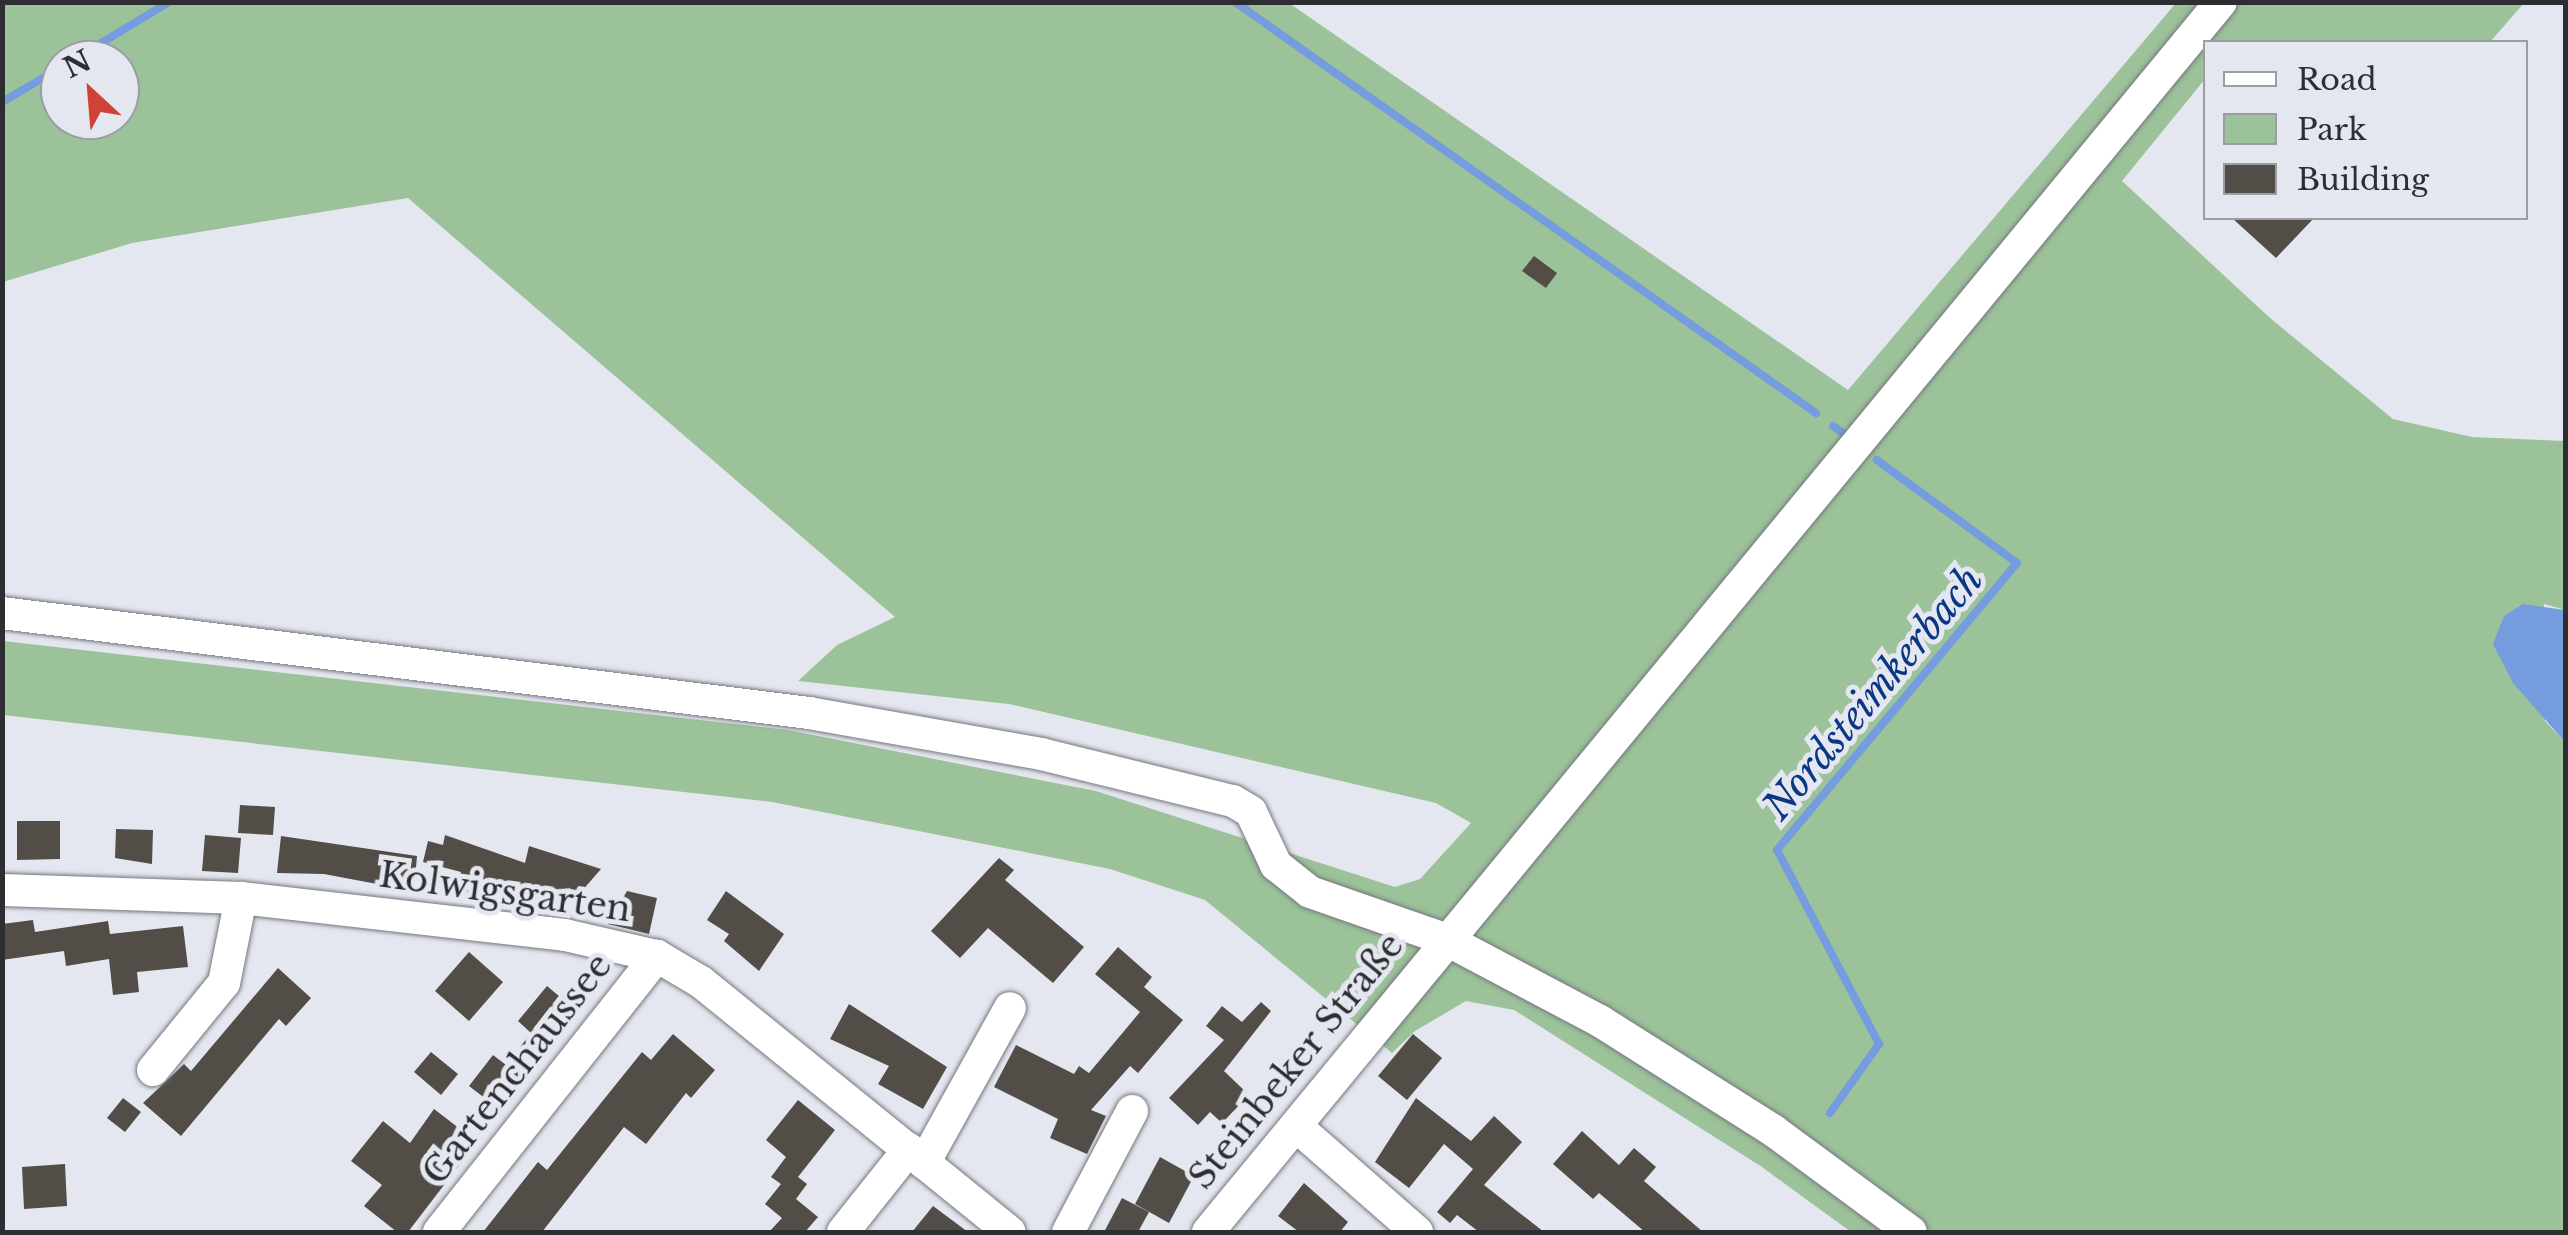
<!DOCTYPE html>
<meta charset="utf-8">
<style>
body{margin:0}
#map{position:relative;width:2568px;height:1235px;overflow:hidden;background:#e5e7f0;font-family:"Libre Baskerville",serif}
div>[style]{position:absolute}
.green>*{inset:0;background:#9cc29a}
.water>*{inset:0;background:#759cde}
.stream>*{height:8px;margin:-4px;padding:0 4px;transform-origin:4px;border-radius:4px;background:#759cde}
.building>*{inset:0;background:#524d47}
.roads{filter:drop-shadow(0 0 2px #75777f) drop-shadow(0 0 2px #75777f)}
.minor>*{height:32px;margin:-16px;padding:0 16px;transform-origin:16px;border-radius:16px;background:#fff}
span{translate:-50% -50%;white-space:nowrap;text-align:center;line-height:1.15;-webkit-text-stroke:10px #e5e7f0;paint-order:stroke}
.street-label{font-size:35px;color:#2d2e31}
.water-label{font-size:38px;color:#0a3784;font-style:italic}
.frame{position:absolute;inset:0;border:5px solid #2d2e31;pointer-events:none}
.legend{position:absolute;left:2203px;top:40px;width:325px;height:180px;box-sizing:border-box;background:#e5e7f0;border:2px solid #9b9da4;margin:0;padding:12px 18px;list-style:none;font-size:30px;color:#2d2e31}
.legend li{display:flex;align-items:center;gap:20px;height:50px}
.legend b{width:50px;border:2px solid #9b9da4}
.north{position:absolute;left:40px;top:40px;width:100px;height:100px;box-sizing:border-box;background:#e5e7f0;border:2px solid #9b9da4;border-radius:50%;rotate:334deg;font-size:28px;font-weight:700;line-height:40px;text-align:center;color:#2d2e31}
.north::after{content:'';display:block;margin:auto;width:35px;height:45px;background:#d04236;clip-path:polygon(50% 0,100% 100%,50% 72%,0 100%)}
</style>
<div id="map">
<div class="green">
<i style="clip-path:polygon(evenodd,2px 3px,1289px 3px,1848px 390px,2176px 3px,2524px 3px,2490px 42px,2206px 42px,2205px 79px,2122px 181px,2270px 318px,2393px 419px,2472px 437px,2565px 441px,2565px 610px,2544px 604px,2545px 721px,2565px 742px,2565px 1232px,1851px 1232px,1762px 1167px,1514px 1010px,1466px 1001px,1415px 1031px,1392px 1053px,1205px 900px,1110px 869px,772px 802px,3px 715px,3px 641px,788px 730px,1096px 791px,1395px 887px,1420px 879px,1471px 823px,1436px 803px,1009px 704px,798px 681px,837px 645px,895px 617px,408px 198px,132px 243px,3px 282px,2px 3px,60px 60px,120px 60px,120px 120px,60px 120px,60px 60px)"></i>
</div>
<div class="water">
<i style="clip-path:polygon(2523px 604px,2565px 610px,2565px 742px,2513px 683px,2493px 644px,2504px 616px)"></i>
</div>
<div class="stream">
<i style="left:1235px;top:2px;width:712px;rotate:35.28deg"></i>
<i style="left:73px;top:60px;width:112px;rotate:-31.1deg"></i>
<i style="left:2px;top:102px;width:67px;rotate:-30.4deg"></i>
<i style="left:1833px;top:426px;width:12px;rotate:35deg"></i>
<i style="left:1830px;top:1113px;width:85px;rotate:-54.6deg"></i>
<i style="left:1879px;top:1044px;width:219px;rotate:-117.7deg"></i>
<i style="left:1777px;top:850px;width:374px;rotate:-50.1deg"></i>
<i style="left:2017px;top:563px;width:174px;rotate:-143.7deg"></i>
</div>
<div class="building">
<i style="clip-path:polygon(2232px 218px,2314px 218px,2276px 258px)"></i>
<i style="clip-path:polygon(1534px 256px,1557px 273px,1546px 288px,1522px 271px)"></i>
<i style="clip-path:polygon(240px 805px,275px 807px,273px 835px,238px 833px)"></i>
<i style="clip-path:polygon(17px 821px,60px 821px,60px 859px,17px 860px)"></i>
<i style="clip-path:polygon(116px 829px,153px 830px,152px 864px,115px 858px)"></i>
<i style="clip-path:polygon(205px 835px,241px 838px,238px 873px,202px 871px)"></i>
<i style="clip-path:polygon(445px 835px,525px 863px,529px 846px,601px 869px,574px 900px,503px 884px,498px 901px,456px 889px,461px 872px,423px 862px,428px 841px,443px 845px)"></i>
<i style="clip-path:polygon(281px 836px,417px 856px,414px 891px,324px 874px,277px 873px)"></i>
<i style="clip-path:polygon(999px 858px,1014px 870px,1005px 880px,1084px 947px,1053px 983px,988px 928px,960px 958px,931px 931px)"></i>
<i style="clip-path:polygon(627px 891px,657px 898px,649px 934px,608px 924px)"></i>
<i style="clip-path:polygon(726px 891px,784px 934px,759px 971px,724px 941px,729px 934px,707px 920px)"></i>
<i style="clip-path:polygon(33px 920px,35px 932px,108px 921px,110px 934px,183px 926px,188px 967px,137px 972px,139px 992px,113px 995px,109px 959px,66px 966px,64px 951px,2px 960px,2px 924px)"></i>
<i style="clip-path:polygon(1118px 947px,1152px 977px,1144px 987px,1183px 1020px,1138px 1073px,1130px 1066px,1091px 1110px,1106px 1116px,1087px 1154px,1050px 1138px,1058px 1119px,994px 1087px,1016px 1045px,1074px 1074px,1079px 1066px,1089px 1073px,1140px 1012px,1095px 974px)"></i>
<i style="clip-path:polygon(469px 952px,503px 982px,469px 1021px,435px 991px)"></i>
<i style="clip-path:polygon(278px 968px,311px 998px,286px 1026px,279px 1019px,181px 1136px,143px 1103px,184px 1064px,191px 1071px)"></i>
<i style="clip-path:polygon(547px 986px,578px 1012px,503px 1112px,469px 1086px,493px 1055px,506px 1065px,531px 1033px,518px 1021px)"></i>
<i style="clip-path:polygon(1261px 1002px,1271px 1011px,1224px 1071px,1249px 1095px,1222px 1123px,1210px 1112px,1198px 1125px,1169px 1098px,1224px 1040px,1206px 1026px,1222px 1006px,1242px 1022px)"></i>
<i style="clip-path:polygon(849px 1004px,947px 1067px,923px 1109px,878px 1084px,889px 1066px,830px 1039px)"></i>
<i style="clip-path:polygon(673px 1034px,715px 1070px,691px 1098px,686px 1093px,646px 1144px,624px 1127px,542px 1232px,483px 1232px,538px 1162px,547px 1170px,642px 1052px,651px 1060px)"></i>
<i style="clip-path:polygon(1413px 1034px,1442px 1058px,1407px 1100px,1378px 1076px)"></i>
<i style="clip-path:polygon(431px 1052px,458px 1074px,441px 1095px,414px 1072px)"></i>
<i style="clip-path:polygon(123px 1098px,141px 1112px,125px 1132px,107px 1118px)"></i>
<i style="clip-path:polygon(1416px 1098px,1471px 1141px,1494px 1116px,1522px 1142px,1484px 1185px,1544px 1232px,1479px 1232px,1457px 1215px,1450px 1223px,1437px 1212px,1473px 1169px,1444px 1144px,1409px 1188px,1375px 1162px)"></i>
<i style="clip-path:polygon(798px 1100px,835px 1130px,798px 1177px,807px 1184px,796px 1199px,818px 1217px,805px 1232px,769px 1232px,782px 1218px,765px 1204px,781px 1184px,771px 1177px,786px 1157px,766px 1140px)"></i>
<i style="clip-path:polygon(434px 1109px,477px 1142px,408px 1232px,397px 1232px,364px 1206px,382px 1185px,351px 1161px,383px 1121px,410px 1143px)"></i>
<i style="clip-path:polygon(1582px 1131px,1619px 1165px,1634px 1148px,1656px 1167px,1644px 1181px,1703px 1232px,1645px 1232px,1599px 1193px,1593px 1199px,1553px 1164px)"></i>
<i style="clip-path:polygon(1160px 1157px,1194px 1176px,1169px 1223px,1135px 1204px)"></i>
<i style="clip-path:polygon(65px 1164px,67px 1206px,24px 1209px,22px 1167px)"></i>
<i style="clip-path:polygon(1304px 1183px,1348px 1222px,1340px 1232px,1299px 1232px,1278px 1216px)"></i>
<i style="clip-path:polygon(1122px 1198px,1149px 1212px,1138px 1232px,1104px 1232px)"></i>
<i style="clip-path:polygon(933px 1206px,968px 1232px,912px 1232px)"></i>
</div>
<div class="roads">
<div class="minor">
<i style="left:2px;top:613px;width:813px;rotate:7.06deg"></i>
<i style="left:809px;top:713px;width:236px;rotate:10deg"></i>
<i style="left:1041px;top:754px;width:198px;rotate:13.8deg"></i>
<i style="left:1233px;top:801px;width:21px;rotate:31deg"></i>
<i style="left:1251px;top:812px;width:59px;rotate:64.7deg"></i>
<i style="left:1276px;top:865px;width:43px;rotate:38.5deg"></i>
<i style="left:1310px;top:892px;width:143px;rotate:19.2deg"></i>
<i style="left:1445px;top:939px;width:175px;rotate:27.9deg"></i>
<i style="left:1600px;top:1021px;width:206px;rotate:32.3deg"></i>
<i style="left:1774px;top:1131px;width:170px;rotate:36.4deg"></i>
<i style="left:2px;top:890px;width:239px;rotate:1.9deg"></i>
<i style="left:241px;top:898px;width:326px;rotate:6.5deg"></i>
<i style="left:565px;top:935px;width:94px;rotate:12.9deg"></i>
<i style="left:657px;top:956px;width:51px;rotate:30.6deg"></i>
<i style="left:701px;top:982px;width:397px;rotate:39deg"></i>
<i style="left:153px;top:1070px;width:112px;rotate:-50.8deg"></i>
<i style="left:224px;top:983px;width:87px;rotate:-78.7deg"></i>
<i style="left:1296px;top:1126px;width:161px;rotate:41.2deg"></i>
<i style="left:924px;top:1163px;width:177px;rotate:-61deg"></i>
<i style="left:439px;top:1232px;width:352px;rotate:-51.7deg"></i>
<i style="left:843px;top:1232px;width:106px;rotate:-51.5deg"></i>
<i style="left:1068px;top:1232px;width:137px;rotate:-62.1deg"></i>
<i style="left:1208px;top:1232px;width:1593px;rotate:-50.53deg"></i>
</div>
</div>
<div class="street-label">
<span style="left:505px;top:892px;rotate:8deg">Kolwigsgarten</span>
<span style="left:1296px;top:1061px;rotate:-51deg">Steinbeker Straße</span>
<span style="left:517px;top:1069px;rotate:-52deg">Gartenchaussee</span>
</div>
<div class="water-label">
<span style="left:1873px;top:693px;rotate:-50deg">Nordsteimkerbach</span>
</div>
<div class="frame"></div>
<ul class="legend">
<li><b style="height:12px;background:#fff"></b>Road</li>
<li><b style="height:28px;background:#9cc29a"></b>Park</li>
<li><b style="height:28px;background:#524d47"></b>Building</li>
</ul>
<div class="north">N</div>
</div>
